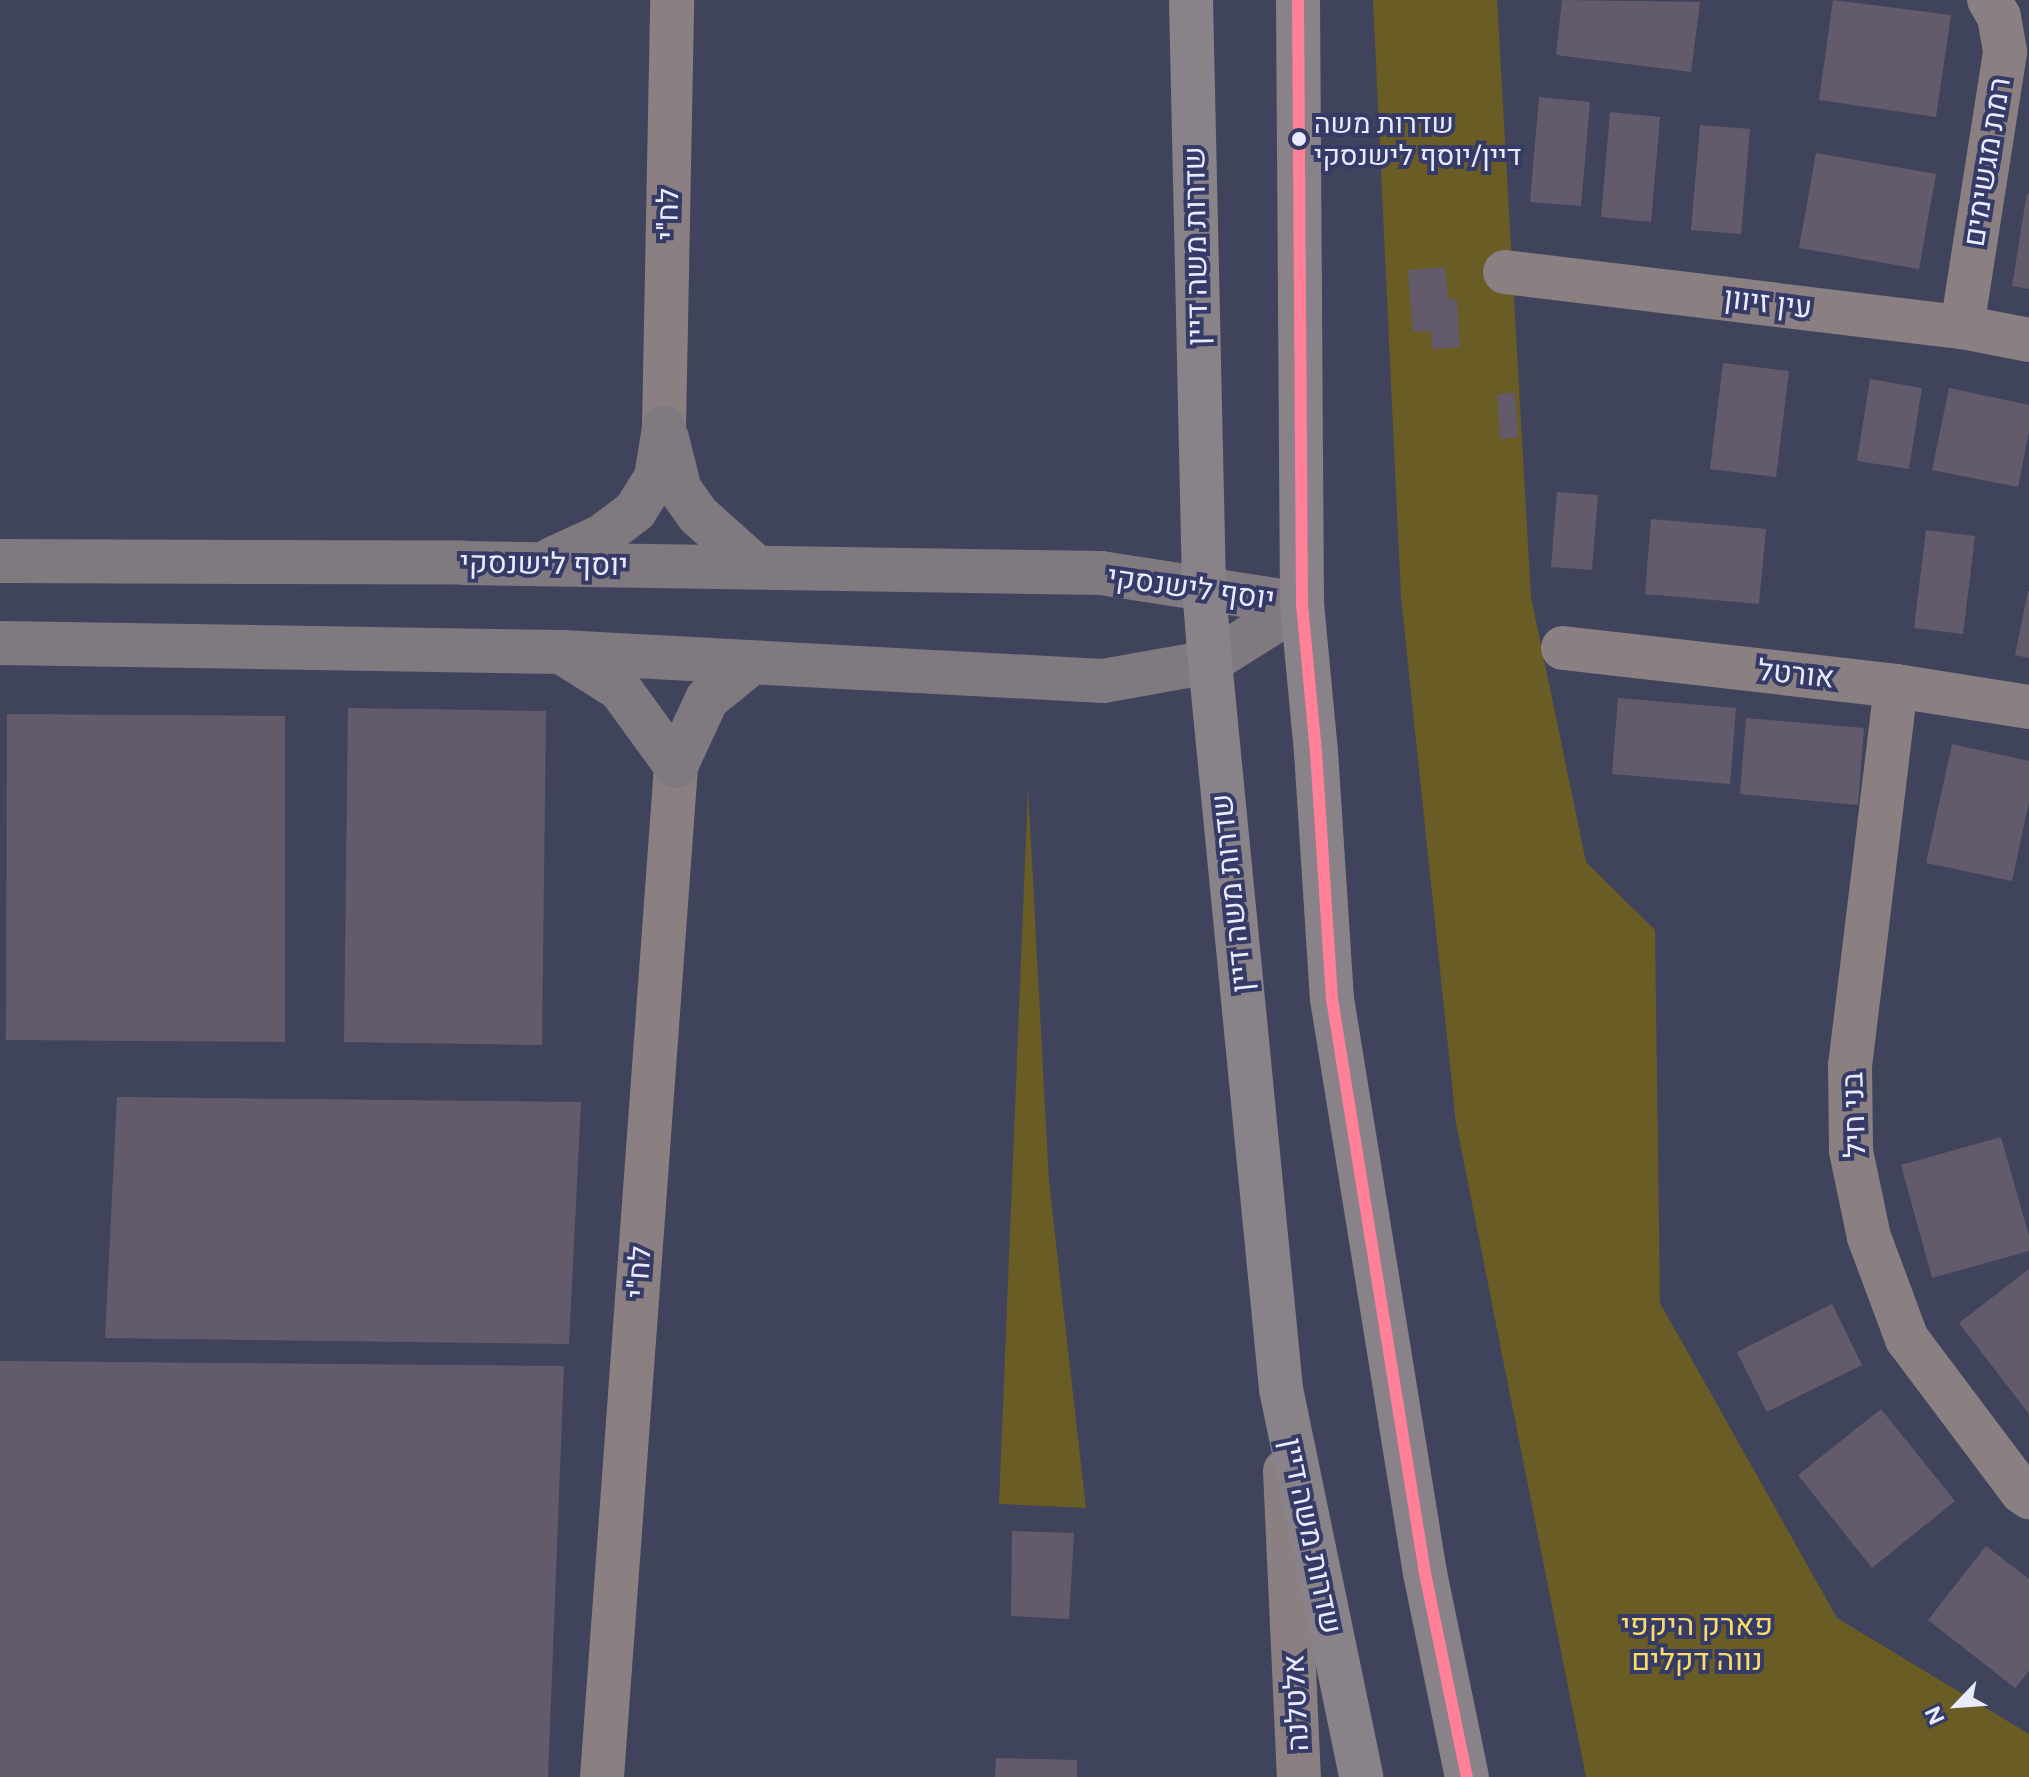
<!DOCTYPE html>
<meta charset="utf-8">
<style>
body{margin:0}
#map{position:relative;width:2029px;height:1777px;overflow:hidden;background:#40435c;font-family:Figtree,Heebo,sans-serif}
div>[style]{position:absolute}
.green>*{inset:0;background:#695c24}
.building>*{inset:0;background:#635b6c}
.minor>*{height:44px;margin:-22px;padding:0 22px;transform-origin:22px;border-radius:22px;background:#8a7f81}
.secondary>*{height:44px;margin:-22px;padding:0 22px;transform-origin:22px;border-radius:22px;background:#817980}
.primary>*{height:44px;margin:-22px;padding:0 22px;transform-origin:22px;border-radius:22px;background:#898288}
.bus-1>*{height:12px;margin:-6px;padding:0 6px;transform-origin:6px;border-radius:6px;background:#ff8098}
.dots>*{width:22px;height:22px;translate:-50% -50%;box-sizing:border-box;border:4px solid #353a67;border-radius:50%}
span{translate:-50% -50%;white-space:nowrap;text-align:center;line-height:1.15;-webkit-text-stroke:8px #353a67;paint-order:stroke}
.bus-label{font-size:28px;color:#e7ebfc}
.left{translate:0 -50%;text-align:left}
.street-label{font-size:30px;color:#e7ebfc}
.park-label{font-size:30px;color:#f8dd68}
.north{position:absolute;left:1917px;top:1665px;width:80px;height:80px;-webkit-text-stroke:6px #353a67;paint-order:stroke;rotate:245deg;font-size:22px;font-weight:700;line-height:32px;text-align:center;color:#e7ebfc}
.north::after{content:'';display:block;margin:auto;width:28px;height:36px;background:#e7ebfc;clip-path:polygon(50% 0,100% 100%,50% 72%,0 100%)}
</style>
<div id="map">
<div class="green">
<i style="clip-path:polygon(1373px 0,1497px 0,1531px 597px,1586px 862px,1655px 930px,1660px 1303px,1837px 1618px,2029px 1734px,2029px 1777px,1586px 1777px,1456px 1123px,1401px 597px)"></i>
<i style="clip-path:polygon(1028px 787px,1049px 1182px,1086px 1508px,999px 1504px)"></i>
</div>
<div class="building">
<i style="clip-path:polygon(1562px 0,1700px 2px,1691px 72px,1556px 55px)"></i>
<i style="clip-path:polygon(1833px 0,1951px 15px,1936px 117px,1819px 100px)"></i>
<i style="clip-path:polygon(1539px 97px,1590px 102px,1581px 206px,1530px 202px)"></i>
<i style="clip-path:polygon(1610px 112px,1660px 117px,1651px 222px,1601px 217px)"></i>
<i style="clip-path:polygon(1700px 125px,1750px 129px,1741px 234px,1691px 230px)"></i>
<i style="clip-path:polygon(1816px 153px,1936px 174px,1919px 269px,1799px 248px)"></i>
<i style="clip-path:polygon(2027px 193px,2029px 194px,2029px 289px,2012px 286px)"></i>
<i style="clip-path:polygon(1445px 267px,1448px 299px,1457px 299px,1460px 347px,1432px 349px,1431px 331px,1413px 332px,1408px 270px)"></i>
<i style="clip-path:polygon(1723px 363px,1789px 371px,1776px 477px,1710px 469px)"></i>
<i style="clip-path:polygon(1870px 379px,1922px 388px,1909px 469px,1857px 461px)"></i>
<i style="clip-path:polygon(1949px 388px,2029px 405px,2029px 432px,2018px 487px,1932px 470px)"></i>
<i style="clip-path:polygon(1515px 393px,1518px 437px,1500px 439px,1497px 394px)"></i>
<i style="clip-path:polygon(1557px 492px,1598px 495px,1592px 570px,1551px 567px)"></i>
<i style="clip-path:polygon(1651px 519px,1766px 529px,1759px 604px,1645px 594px)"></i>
<i style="clip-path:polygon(1926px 530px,1975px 536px,1963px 634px,1914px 628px)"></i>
<i style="clip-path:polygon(2028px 591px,2029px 591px,2029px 658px,2015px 655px)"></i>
<i style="clip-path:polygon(1618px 698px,1736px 708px,1730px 784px,1612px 774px)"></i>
<i style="clip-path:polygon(348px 708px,546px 711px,542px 1045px,344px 1042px)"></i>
<i style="clip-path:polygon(7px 714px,285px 716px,285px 1042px,6px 1040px)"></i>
<i style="clip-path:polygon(1746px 718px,1864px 728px,1858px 805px,1740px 794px)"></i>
<i style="clip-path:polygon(1952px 744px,2029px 761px,2029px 802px,2012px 881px,1926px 863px)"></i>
<i style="clip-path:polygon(117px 1097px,581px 1102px,569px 1344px,105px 1338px)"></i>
<i style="clip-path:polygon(2001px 1137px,2029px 1236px,2029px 1251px,1932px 1278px,1901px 1165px)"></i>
<i style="clip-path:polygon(2029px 1269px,2029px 1414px,1959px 1323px)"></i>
<i style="clip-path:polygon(1832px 1304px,1862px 1365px,1767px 1412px,1737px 1352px)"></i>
<i style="clip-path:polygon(0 1361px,564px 1366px,548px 1777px,0 1777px)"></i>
<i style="clip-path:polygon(1881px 1409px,1955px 1501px,1872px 1568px,1798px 1475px)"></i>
<i style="clip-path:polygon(1012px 1531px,1074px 1533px,1069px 1619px,1011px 1616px)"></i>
<i style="clip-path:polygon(1986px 1546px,2029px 1579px,2029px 1671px,2015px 1688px,1928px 1620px)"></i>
<i style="clip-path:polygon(996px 1758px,1077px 1760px,1077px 1777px,995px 1777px)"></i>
</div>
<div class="minor">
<i style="left:1505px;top:272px;width:460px;rotate:6.9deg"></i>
<i style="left:1962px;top:327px;width:68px;rotate:11deg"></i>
<i style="left:1962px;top:327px;width:279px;rotate:-81.1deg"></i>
<i style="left:2005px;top:51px;width:35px;rotate:-100deg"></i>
<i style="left:1999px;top:17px;width:20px;rotate:-120deg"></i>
<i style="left:664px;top:428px;width:428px;rotate:-88.9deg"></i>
<i style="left:1563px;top:648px;width:335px;rotate:6.5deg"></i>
<i style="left:1896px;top:686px;width:135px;rotate:9deg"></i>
<i style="left:1896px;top:686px;width:382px;rotate:96.9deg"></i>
<i style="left:1850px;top:1065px;width:86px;rotate:89.3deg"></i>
<i style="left:1851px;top:1151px;width:88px;rotate:78.2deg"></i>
<i style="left:1869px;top:1237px;width:109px;rotate:69.6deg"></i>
<i style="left:1907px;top:1339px;width:191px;rotate:53.1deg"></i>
<i style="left:2022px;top:1492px;width:9px;rotate:36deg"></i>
<i style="left:1285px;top:1471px;width:306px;rotate:87.4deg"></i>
<i style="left:602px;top:1777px;width:1014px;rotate:-85.81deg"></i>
</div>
<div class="secondary">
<i style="left:667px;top:438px;width:54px;rotate:76deg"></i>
<i style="left:680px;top:490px;width:31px;rotate:54deg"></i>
<i style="left:698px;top:515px;width:76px;rotate:41.8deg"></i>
<i style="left:552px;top:559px;width:55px;rotate:-24.7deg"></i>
<i style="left:602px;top:536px;width:41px;rotate:-37.1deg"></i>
<i style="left:635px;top:511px;width:40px;rotate:-58deg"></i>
<i style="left:656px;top:477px;width:50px;rotate:-80.7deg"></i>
<i style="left:0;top:561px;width:464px;rotate:0.2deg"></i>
<i style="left:464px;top:563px;width:637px;rotate:0.9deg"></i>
<i style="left:1101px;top:573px;width:203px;rotate:8.8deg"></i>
<i style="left:0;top:643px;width:561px;rotate:0.92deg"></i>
<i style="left:561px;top:652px;width:543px;rotate:3.06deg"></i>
<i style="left:1103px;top:681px;width:109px;rotate:-10.1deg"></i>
<i style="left:1210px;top:662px;width:109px;rotate:-32.2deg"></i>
<i style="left:566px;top:655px;width:64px;rotate:32.2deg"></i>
<i style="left:620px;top:689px;width:95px;rotate:54deg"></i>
<i style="left:676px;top:766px;width:74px;rotate:-65.2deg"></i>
<i style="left:707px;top:699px;width:55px;rotate:-39.1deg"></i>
</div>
<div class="primary">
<i style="left:1191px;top:0;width:588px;rotate:88.73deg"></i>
<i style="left:1204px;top:588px;width:74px;rotate:85.4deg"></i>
<i style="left:1210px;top:662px;width:730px;rotate:84.42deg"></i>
<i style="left:1281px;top:1389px;width:396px;rotate:78.3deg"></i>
<i style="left:1298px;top:0;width:604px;rotate:89.62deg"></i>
<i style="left:1302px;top:604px;width:149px;rotate:84.6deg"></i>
<i style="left:1316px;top:752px;width:248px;rotate:86.3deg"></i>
<i style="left:1332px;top:999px;width:581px;rotate:80.8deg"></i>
<i style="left:1425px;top:1573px;width:208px;rotate:78.4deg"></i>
</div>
<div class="bus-1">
<i style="left:1298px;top:0;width:604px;rotate:89.62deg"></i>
<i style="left:1302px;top:604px;width:149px;rotate:84.6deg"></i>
<i style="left:1316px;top:752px;width:248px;rotate:86.3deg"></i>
<i style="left:1332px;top:999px;width:581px;rotate:80.8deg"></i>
<i style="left:1425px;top:1573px;width:208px;rotate:78.4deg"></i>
</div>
<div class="dots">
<i style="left:1299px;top:139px;background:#e7ebfc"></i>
</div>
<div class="bus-label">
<span class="left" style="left:1314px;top:139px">שדרות משה<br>דיין/יוסף לישנסקי</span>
</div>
<div class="street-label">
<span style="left:1987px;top:162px;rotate:-81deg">רמת מגשימים</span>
<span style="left:668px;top:214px;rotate:-89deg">לח"י</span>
<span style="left:1196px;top:246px;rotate:-91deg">שדרות משה דיין</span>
<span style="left:1768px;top:303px;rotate:7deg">עין זיוון</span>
<span style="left:544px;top:564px;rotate:1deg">יוסף לישנסקי</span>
<span style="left:1191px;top:588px;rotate:8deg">יוסף לישנסקי</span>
<span style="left:1796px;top:674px;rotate:6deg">אורטל</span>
<span style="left:1232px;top:893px;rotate:-96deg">שדרות משה דיין</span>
<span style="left:1854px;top:1115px;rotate:-92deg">בני חיל</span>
<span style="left:639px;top:1272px;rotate:-86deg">לח"י</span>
<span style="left:1311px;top:1536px;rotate:78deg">שדרות משה דיין</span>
<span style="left:1296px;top:1703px;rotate:-93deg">אלטלנה</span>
</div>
<div class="park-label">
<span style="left:1697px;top:1642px">פארק היקפי<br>נווה דקלים</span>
</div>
<div class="north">N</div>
</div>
